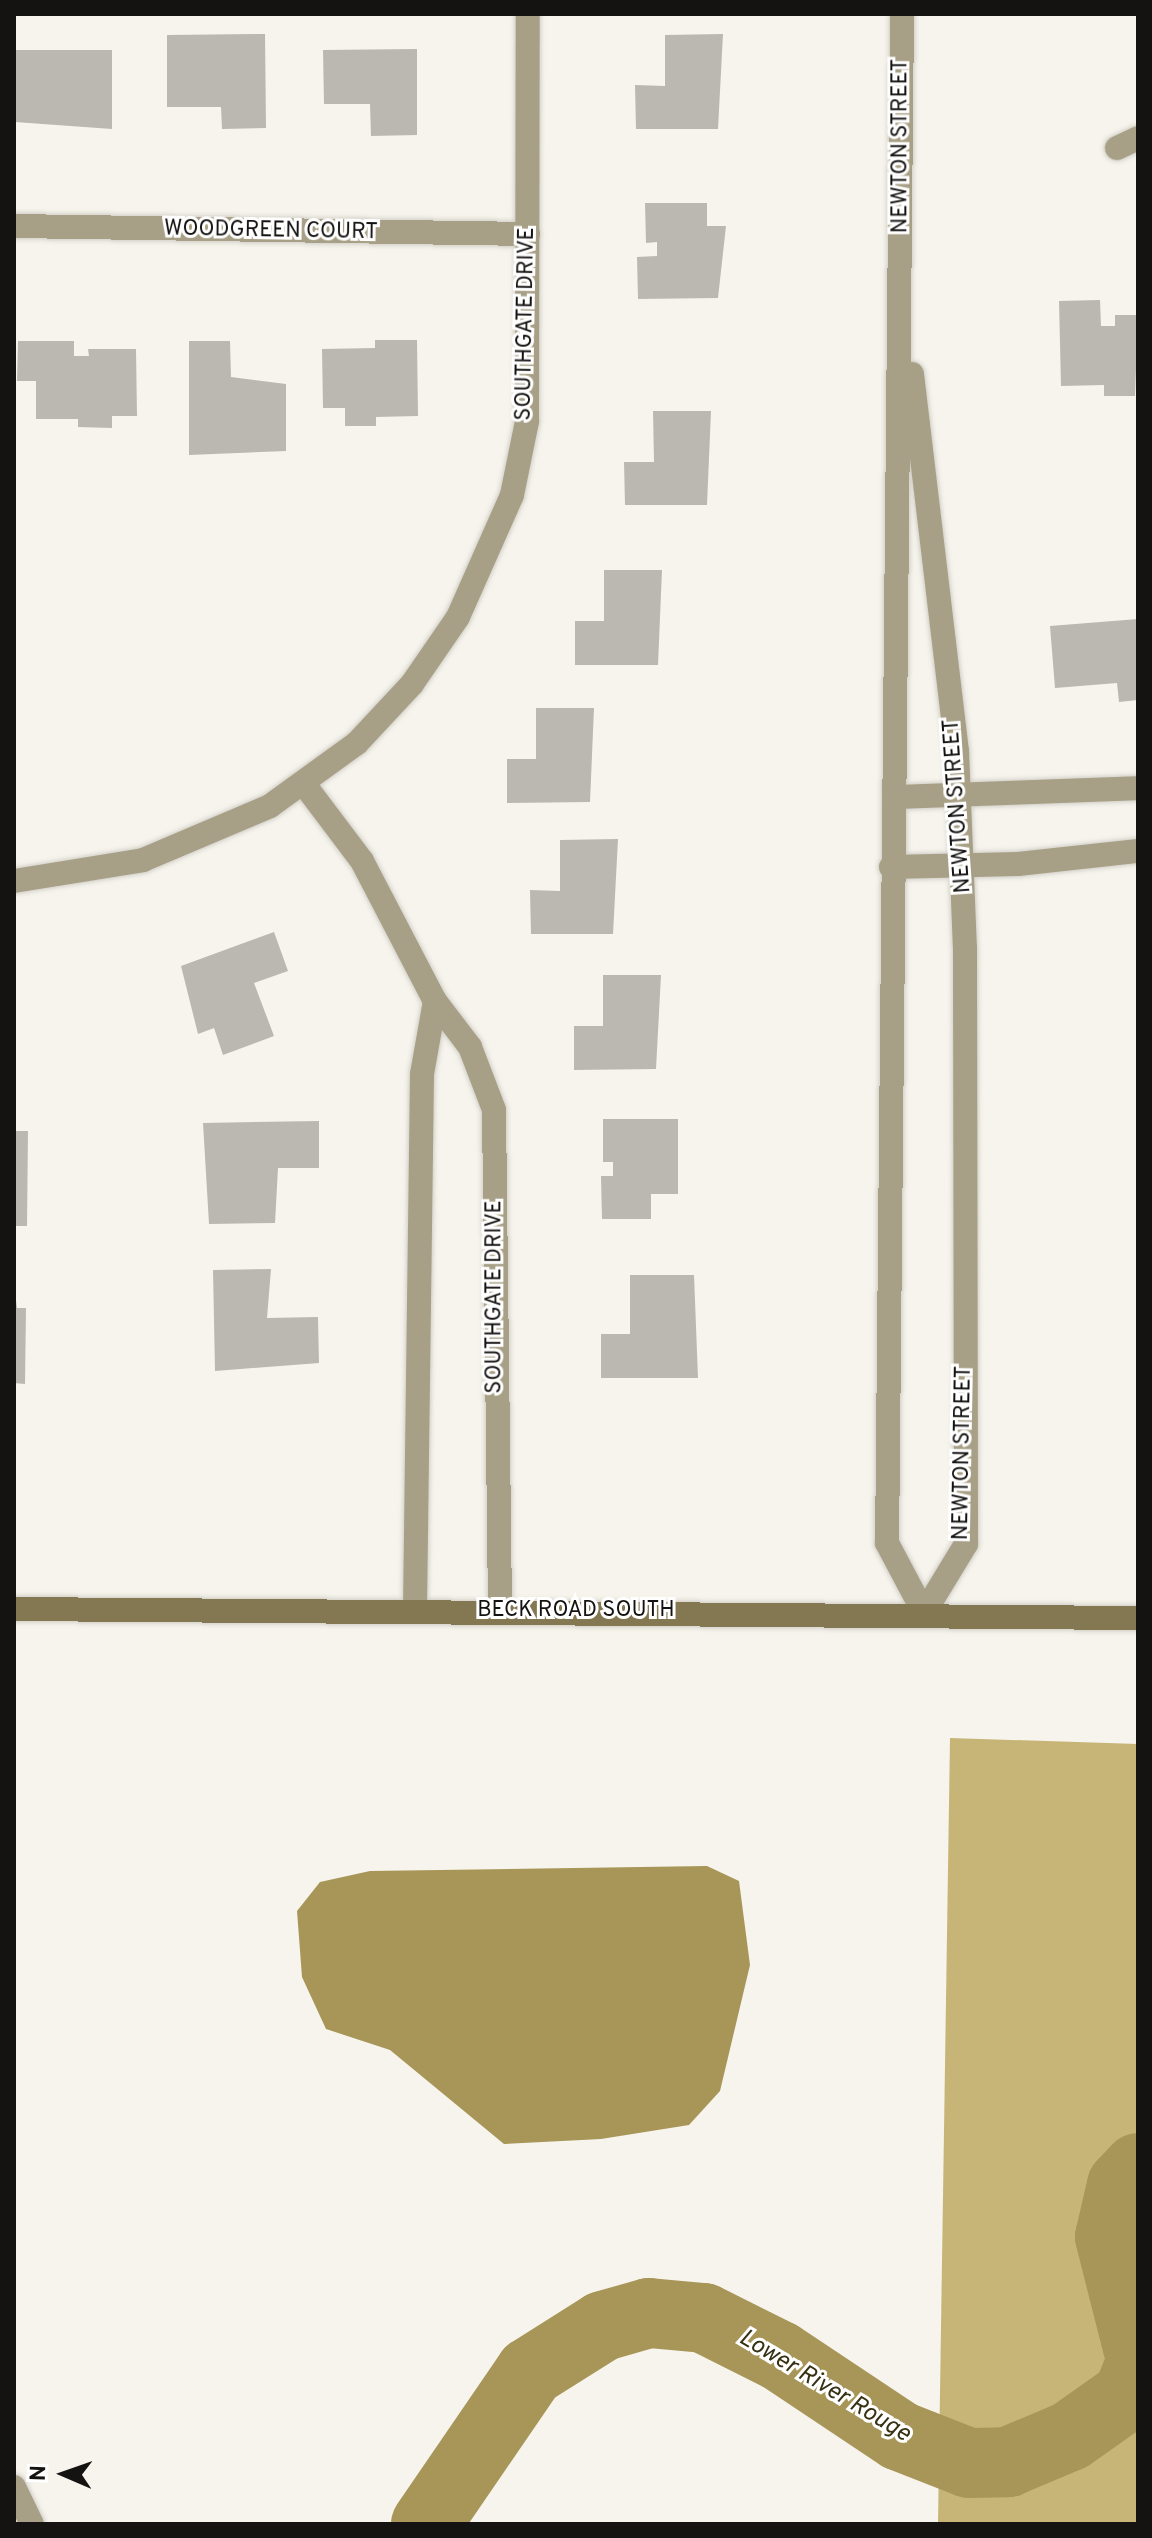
<!DOCTYPE html>
<style>
body{margin:0}
#map{position:relative;width:1152px;height:2538px;overflow:hidden;background:#f6f4ec;font-family:Overpass,sans-serif}
div>[style]{position:absolute}
.forest>*{inset:0;background:#c7b577}
.water>*{inset:0;background:#a79658}
.river>*{height:70px;margin:-35px;padding:0 35px;transform-origin:35px;border-radius:35px;background:#a79658}
.building>*{inset:0;background:#bab8b0}
.roads{filter:drop-shadow(0 0 2px #d2d0c9) drop-shadow(0 0 2px #d2d0c9)}
.street>*{height:24px;margin:-12px;padding:0 12px;transform-origin:12px;border-radius:12px;background:#a8a086}
.secondary>*{height:24px;margin:-12px;padding:0 12px;transform-origin:12px;border-radius:12px;background:#837851}
span{translate:-50% -50%;white-space:nowrap;text-align:center;line-height:1.15;-webkit-text-stroke:6px #fff;paint-order:stroke}
.street-label{font-size:22px;color:#141311}
.water-label{font-size:24px;color:#373013;font-style:italic}
.frame{position:absolute;inset:0;border:16px solid #141311;pointer-events:none}
.north{position:absolute;left:24px;top:2434px;width:80px;height:80px;-webkit-text-stroke:6px #fff;paint-order:stroke;rotate:272deg;font-size:22px;font-weight:700;line-height:32px;text-align:center;color:#141311}
.north::after{content:'';display:block;margin:auto;width:28px;height:36px;background:#141311;clip-path:polygon(50% 0,100% 100%,50% 72%,0 100%)}
</style>
<div id="map">
<div class="forest">
<i style="clip-path:polygon(950px 1738px,1138px 1744px,1138px 2524px,938px 2524px)"></i>
</div>
<div class="water">
<i style="clip-path:polygon(707px 1866px,739px 1881px,750px 1965px,720px 2091px,689px 2125px,601px 2139px,504px 2144px,390px 2050px,326px 2029px,302px 1977px,297px 1911px,320px 1882px,370px 1871px)"></i>
</div>
<div class="river">
<i style="left:1138px;top:2168px;width:23px;rotate:133deg"></i>
<i style="left:1122px;top:2185px;width:53px;rotate:103deg"></i>
<i style="left:1110px;top:2237px;width:114px;rotate:75.8deg"></i>
<i style="left:426px;top:2524px;width:184px;rotate:-55.6deg"></i>
<i style="left:530px;top:2372px;width:86px;rotate:-32.2deg"></i>
<i style="left:603px;top:2326px;width:48px;rotate:-15.8deg"></i>
<i style="left:649px;top:2313px;width:55px;rotate:5.2deg"></i>
<i style="left:704px;top:2318px;width:85px;rotate:26.6deg"></i>
<i style="left:780px;top:2356px;width:144px;rotate:33.7deg"></i>
<i style="left:900px;top:2436px;width:74px;rotate:21.4deg"></i>
<i style="left:969px;top:2463px;width:39px;rotate:-1deg"></i>
<i style="left:1008px;top:2462px;width:67px;rotate:-22.8deg"></i>
<i style="left:1070px;top:2436px;width:71px;rotate:-35.3deg"></i>
<i style="left:1128px;top:2395px;width:27px;rotate:-68deg"></i>
</div>
<div class="building">
<i style="clip-path:polygon(265px 34px,266px 128px,222px 129px,221px 107px,167px 107px,167px 35px)"></i>
<i style="clip-path:polygon(723px 34px,718px 129px,636px 129px,635px 85px,665px 86px,665px 35px)"></i>
<i style="clip-path:polygon(417px 49px,417px 135px,371px 136px,370px 104px,324px 104px,323px 50px)"></i>
<i style="clip-path:polygon(15px 50px,112px 50px,112px 129px,15px 122px)"></i>
<i style="clip-path:polygon(645px 203px,707px 203px,707px 226px,726px 226px,718px 298px,638px 299px,637px 257px,657px 256px,657px 242px,646px 243px)"></i>
<i style="clip-path:polygon(1100px 300px,1101px 326px,1115px 326px,1115px 315px,1138px 315px,1135px 396px,1104px 396px,1104px 385px,1061px 386px,1059px 301px)"></i>
<i style="clip-path:polygon(375px 340px,417px 340px,418px 416px,376px 417px,376px 426px,345px 426px,345px 408px,323px 408px,322px 349px,375px 348px)"></i>
<i style="clip-path:polygon(18px 341px,74px 341px,74px 356px,89px 356px,88px 349px,136px 349px,137px 416px,112px 416px,112px 428px,78px 427px,78px 419px,36px 419px,36px 381px,17px 381px)"></i>
<i style="clip-path:polygon(189px 341px,230px 341px,231px 377px,286px 384px,286px 451px,189px 455px)"></i>
<i style="clip-path:polygon(653px 411px,711px 411px,707px 505px,625px 505px,624px 462px,654px 462px)"></i>
<i style="clip-path:polygon(604px 570px,662px 570px,658px 665px,575px 665px,575px 621px,604px 621px)"></i>
<i style="clip-path:polygon(1138px 619px,1138px 700px,1119px 702px,1117px 683px,1055px 688px,1050px 626px)"></i>
<i style="clip-path:polygon(536px 708px,594px 708px,590px 802px,507px 803px,507px 759px,536px 759px)"></i>
<i style="clip-path:polygon(618px 839px,613px 934px,531px 934px,530px 890px,560px 891px,560px 840px)"></i>
<i style="clip-path:polygon(274px 932px,288px 971px,254px 983px,274px 1036px,223px 1055px,214px 1028px,198px 1034px,181px 966px)"></i>
<i style="clip-path:polygon(603px 975px,661px 975px,656px 1069px,574px 1070px,574px 1026px,603px 1026px)"></i>
<i style="clip-path:polygon(603px 1119px,678px 1119px,678px 1194px,651px 1194px,651px 1219px,602px 1219px,601px 1176px,613px 1176px,613px 1162px,603px 1162px)"></i>
<i style="clip-path:polygon(319px 1121px,319px 1168px,278px 1168px,275px 1223px,209px 1224px,203px 1123px)"></i>
<i style="clip-path:polygon(14px 1131px,28px 1131px,27px 1226px,14px 1226px)"></i>
<i style="clip-path:polygon(271px 1269px,267px 1318px,318px 1317px,319px 1363px,215px 1371px,213px 1270px)"></i>
<i style="clip-path:polygon(630px 1275px,694px 1275px,698px 1378px,601px 1378px,601px 1334px,630px 1334px)"></i>
<i style="clip-path:polygon(14px 1285px,17px 1308px,26px 1308px,25px 1384px,14px 1383px)"></i>
</div>
<div class="roads">
<div class="street">
<i style="left:902px;top:14px;width:1529px;rotate:90.56deg"></i>
<i style="left:887px;top:1543px;width:79px;rotate:62.1deg"></i>
<i style="left:1117px;top:148px;width:23px;rotate:-25deg"></i>
<i style="left:14px;top:226px;width:514px;rotate:0.89deg"></i>
<i style="left:912px;top:374px;width:380px;rotate:83.2deg"></i>
<i style="left:957px;top:751px;width:197px;rotate:87.7deg"></i>
<i style="left:965px;top:948px;width:596px;rotate:89.9deg"></i>
<i style="left:966px;top:1544px;width:81px;rotate:121.3deg"></i>
<i style="left:304px;top:784px;width:96px;rotate:53deg"></i>
<i style="left:362px;top:861px;width:158px;rotate:62.5deg"></i>
<i style="left:435px;top:1001px;width:58px;rotate:52.7deg"></i>
<i style="left:470px;top:1047px;width:67px;rotate:69.1deg"></i>
<i style="left:494px;top:1110px;width:500px;rotate:89.31deg"></i>
<i style="left:895px;top:797px;width:243px;rotate:-2.1deg"></i>
<i style="left:891px;top:867px;width:127px;rotate:-1.4deg"></i>
<i style="left:1018px;top:864px;width:121px;rotate:-6.2deg"></i>
<i style="left:14px;top:881px;width:131px;rotate:-9.2deg"></i>
<i style="left:143px;top:860px;width:138px;rotate:-23deg"></i>
<i style="left:270px;top:806px;width:107px;rotate:-35.9deg"></i>
<i style="left:357px;top:743px;width:81px;rotate:-47deg"></i>
<i style="left:412px;top:684px;width:81px;rotate:-55.5deg"></i>
<i style="left:458px;top:617px;width:133px;rotate:-66.1deg"></i>
<i style="left:512px;top:495px;width:76px;rotate:-78.5deg"></i>
<i style="left:527px;top:421px;width:407px;rotate:-89.9deg"></i>
<i style="left:415px;top:1609px;width:535px;rotate:-89.25deg"></i>
<i style="left:422px;top:1074px;width:74px;rotate:-79.9deg"></i>
<i style="left:14px;top:2487px;width:41px;rotate:64.1deg"></i>
</div>
<div class="secondary">
<i style="left:14px;top:1609px;width:1124px;rotate:0.46deg"></i>
</div>
</div>
<div class="street-label">
<span style="left:901px;top:146px;rotate:-90deg">NEWTON STREET</span>
<span style="left:271px;top:231px;rotate:1deg">WOODGREEN COURT</span>
<span style="left:526px;top:324px;rotate:-89deg">SOUTHGATE DRIVE</span>
<span style="left:958px;top:806px;rotate:-94deg">NEWTON STREET</span>
<span style="left:495px;top:1297px;rotate:-90deg">SOUTHGATE DRIVE</span>
<span style="left:963px;top:1453px;rotate:-89deg">NEWTON STREET</span>
<span style="left:576px;top:1611px">BECK ROAD SOUTH</span>
</div>
<div class="water-label">
<span style="left:824px;top:2387px;rotate:31deg">Lower River Rouge</span>
</div>
<div class="frame"></div>
<div class="north">N</div>
</div>
